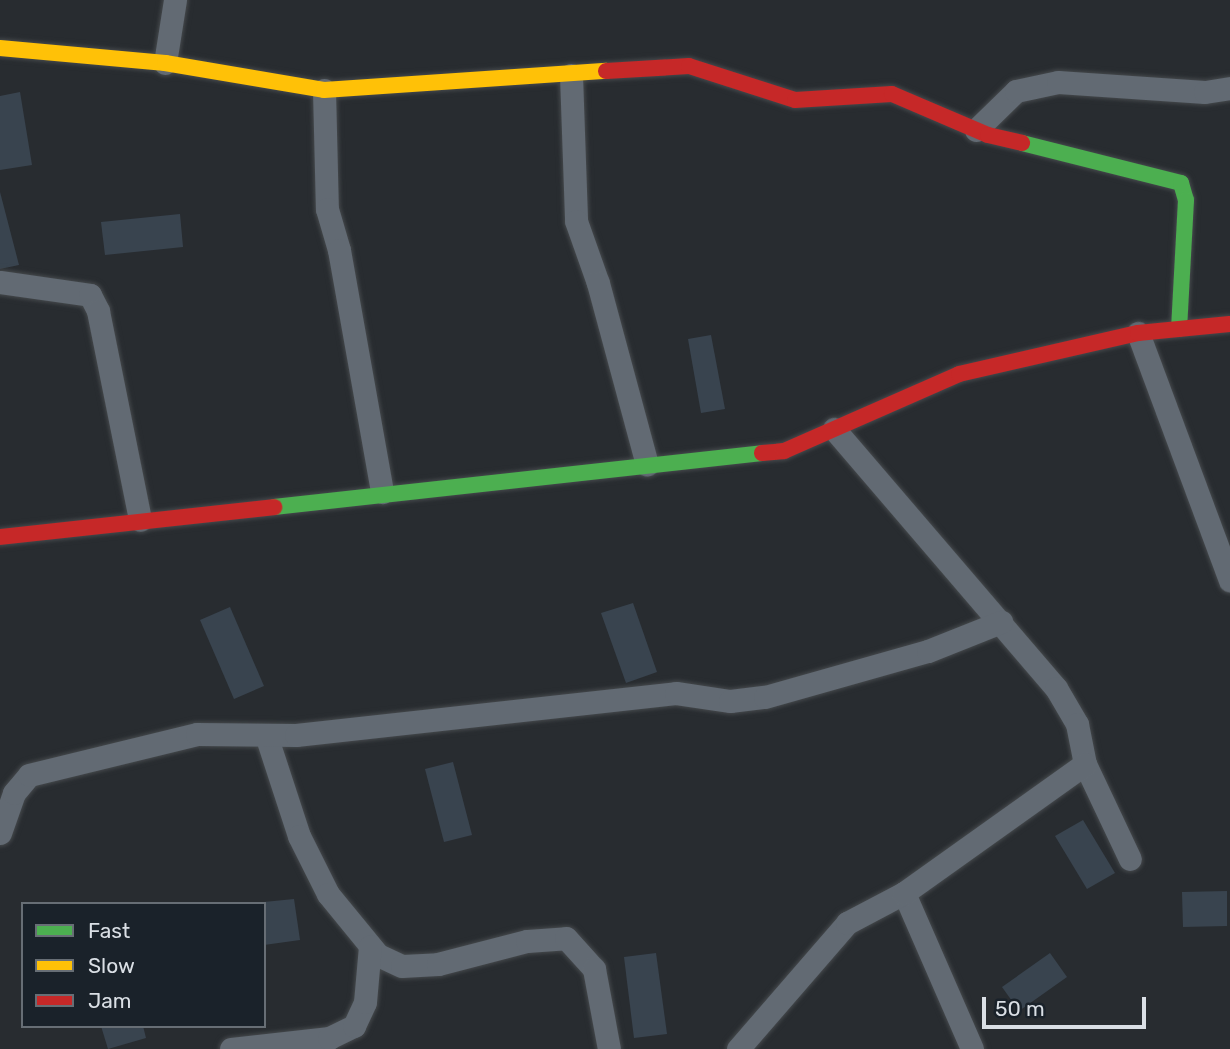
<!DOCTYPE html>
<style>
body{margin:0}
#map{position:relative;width:1230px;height:1049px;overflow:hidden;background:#282c30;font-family:Rubik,sans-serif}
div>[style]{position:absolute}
.building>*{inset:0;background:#39444f}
.roads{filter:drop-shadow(0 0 2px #45494c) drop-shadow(0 0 2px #45494c)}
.street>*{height:23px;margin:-11.5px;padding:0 11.5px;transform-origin:11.5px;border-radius:11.5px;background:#626a73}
.fast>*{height:16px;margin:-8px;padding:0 8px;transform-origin:8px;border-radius:8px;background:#4caf50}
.slow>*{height:16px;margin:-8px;padding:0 8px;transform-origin:8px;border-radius:8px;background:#ffc107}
.jam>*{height:16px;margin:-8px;padding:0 8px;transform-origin:8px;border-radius:8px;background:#c62828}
span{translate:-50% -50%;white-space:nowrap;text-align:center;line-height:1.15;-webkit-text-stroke:6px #1a222a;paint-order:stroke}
.legend{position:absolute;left:21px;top:902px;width:245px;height:126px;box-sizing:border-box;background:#1a222a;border:2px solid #676e75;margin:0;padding:9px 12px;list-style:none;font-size:21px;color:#dadfe5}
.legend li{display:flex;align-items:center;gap:14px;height:35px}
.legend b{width:35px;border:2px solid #676e75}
.scale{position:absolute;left:982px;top:997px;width:164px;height:32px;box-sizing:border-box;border:4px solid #dadfe5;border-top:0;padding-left:9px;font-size:21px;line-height:24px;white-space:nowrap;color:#dadfe5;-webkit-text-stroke:5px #1a222a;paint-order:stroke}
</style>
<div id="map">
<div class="building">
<i style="clip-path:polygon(20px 92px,32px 165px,0 170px,0 96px)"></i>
<i style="clip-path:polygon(0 192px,19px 265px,0 269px)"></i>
<i style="clip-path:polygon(180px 214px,183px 247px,105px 255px,101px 222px)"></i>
<i style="clip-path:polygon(711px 335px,725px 409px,701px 413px,688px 339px)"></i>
<i style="clip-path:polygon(633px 603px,657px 672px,626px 683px,601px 613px)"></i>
<i style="clip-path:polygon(230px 607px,264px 686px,234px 699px,200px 620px)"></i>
<i style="clip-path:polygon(453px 762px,472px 835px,444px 842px,425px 769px)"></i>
<i style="clip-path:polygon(1083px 820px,1115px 873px,1087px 889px,1055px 836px)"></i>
<i style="clip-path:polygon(1227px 891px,1227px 926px,1183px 927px,1182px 892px)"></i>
<i style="clip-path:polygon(294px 899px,300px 940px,264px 945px,264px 902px)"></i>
<i style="clip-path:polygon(656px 953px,667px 1034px,634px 1038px,624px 957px)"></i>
<i style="clip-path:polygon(1050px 953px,1067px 977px,1019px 1011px,1002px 987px)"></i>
<i style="clip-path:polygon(101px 1026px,143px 1026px,146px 1038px,108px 1049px)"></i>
</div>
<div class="roads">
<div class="street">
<i style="left:165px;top:63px;width:64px;rotate:-81deg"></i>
<i style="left:571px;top:75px;width:146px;rotate:88deg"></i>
<i style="left:576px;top:221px;width:66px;rotate:70.5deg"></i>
<i style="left:598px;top:283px;width:188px;rotate:74.9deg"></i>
<i style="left:324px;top:90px;width:119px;rotate:88.6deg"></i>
<i style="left:327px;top:209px;width:43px;rotate:73.7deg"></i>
<i style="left:339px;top:250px;width:246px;rotate:79.9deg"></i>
<i style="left:976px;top:130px;width:56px;rotate:-44.3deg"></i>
<i style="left:1016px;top:91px;width:43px;rotate:-12.1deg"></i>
<i style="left:1058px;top:82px;width:147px;rotate:3.9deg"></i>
<i style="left:1205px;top:92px;width:25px;rotate:-9deg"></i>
<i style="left:0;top:282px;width:91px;rotate:8.2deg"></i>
<i style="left:90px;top:295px;width:18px;rotate:63deg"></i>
<i style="left:98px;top:311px;width:213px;rotate:78.6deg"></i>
<i style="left:1138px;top:333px;width:264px;rotate:69.6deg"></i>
<i style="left:834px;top:429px;width:341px;rotate:49.4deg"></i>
<i style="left:1056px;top:688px;width:42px;rotate:59.7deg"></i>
<i style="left:1077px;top:724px;width:41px;rotate:78.7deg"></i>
<i style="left:1085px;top:764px;width:105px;rotate:64.7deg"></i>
<i style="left:266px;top:735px;width:106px;rotate:71.9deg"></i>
<i style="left:299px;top:836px;width:65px;rotate:63.4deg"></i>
<i style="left:328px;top:894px;width:79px;rotate:50.7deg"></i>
<i style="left:378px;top:955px;width:26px;rotate:25deg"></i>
<i style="left:402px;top:966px;width:36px;rotate:-3deg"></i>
<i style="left:438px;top:964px;width:92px;rotate:-14.5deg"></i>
<i style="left:527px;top:941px;width:39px;rotate:-4deg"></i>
<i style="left:566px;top:938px;width:42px;rotate:47.9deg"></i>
<i style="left:594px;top:969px;width:81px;rotate:79.4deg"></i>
<i style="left:0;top:833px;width:42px;rotate:-70.7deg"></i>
<i style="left:14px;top:793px;width:23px;rotate:-50deg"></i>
<i style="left:29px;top:775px;width:173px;rotate:-13.7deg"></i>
<i style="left:197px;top:734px;width:99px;rotate:0.6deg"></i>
<i style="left:296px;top:735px;width:382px;rotate:-6.3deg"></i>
<i style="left:676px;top:693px;width:55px;rotate:8.4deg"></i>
<i style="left:730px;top:701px;width:35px;rotate:-7deg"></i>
<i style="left:765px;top:697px;width:169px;rotate:-15.8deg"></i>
<i style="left:928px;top:651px;width:79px;rotate:-21.7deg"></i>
<i style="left:904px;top:893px;width:170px;rotate:66.4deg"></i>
<i style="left:231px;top:1049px;width:99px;rotate:-6.4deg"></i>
<i style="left:329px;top:1038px;width:28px;rotate:-26deg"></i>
<i style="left:354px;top:1026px;width:26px;rotate:-65deg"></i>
<i style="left:365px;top:1002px;width:56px;rotate:-84.9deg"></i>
<i style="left:738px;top:1049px;width:167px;rotate:-49.1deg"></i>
<i style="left:847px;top:923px;width:64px;rotate:-27.8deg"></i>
<i style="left:904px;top:893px;width:222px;rotate:-35.5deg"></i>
</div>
<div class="fast">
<i style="left:1022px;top:143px;width:164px;rotate:14.1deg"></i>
<i style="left:1181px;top:183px;width:18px;rotate:74deg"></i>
<i style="left:1186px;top:200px;width:129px;rotate:93.1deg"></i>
<i style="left:274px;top:507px;width:491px;rotate:-6.3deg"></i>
</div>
<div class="slow">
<i style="left:0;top:48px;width:166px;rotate:5.2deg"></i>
<i style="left:165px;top:63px;width:161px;rotate:9.6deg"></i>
<i style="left:324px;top:90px;width:283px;rotate:-3.9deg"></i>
</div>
<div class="jam">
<i style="left:606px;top:71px;width:83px;rotate:-3.4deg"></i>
<i style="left:689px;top:66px;width:111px;rotate:17.8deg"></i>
<i style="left:795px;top:100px;width:97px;rotate:-3.5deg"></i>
<i style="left:892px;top:94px;width:104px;rotate:23.1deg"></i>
<i style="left:988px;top:135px;width:35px;rotate:13deg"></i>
<i style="left:762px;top:453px;width:22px;rotate:-5deg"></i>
<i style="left:784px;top:451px;width:191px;rotate:-23.7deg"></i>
<i style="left:959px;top:374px;width:184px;rotate:-12.9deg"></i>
<i style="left:1138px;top:333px;width:92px;rotate:-5.6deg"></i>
<i style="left:0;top:537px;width:276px;rotate:-6.2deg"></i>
</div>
</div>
<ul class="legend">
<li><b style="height:9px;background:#4caf50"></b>Fast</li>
<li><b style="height:9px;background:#ffc107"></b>Slow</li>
<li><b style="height:9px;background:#c62828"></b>Jam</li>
</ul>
<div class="scale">50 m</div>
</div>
